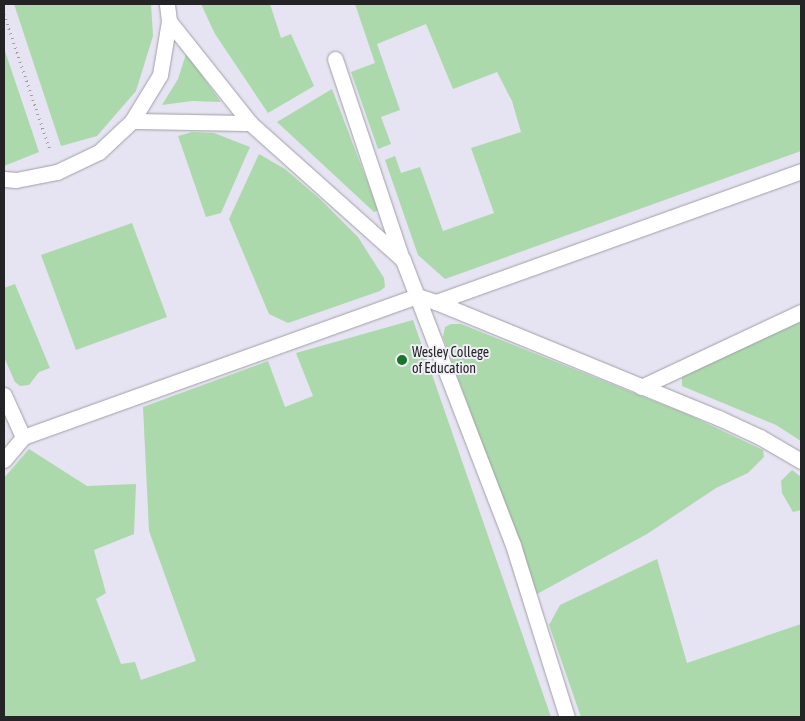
<!DOCTYPE html>
<style>
body{margin:0}
#map{position:relative;width:805px;height:721px;overflow:hidden;background:#f1eff6;font-family:"Asap Condensed",sans-serif}
div>[style]{position:absolute}
.built>*{inset:0;background:#e6e3f2}
.green>*{inset:0;background:#abd9ac}
.path>*{height:3px;margin-top:-1.5px;transform-origin:0;background:repeating-linear-gradient(90deg,#9f9ea3 0 1px,transparent 0 5px)}
.roads{filter:drop-shadow(0 0 1px #a09fa5) drop-shadow(0 0 1px #a09fa5)}
.lane>*{height:15px;margin:-7.5px;padding:0 7.5px;transform-origin:7.5px;border-radius:7.5px;background:#fff}
.dots>*{width:14px;height:14px;translate:-50% -50%;box-sizing:border-box;border:2px solid #f1eff6;border-radius:50%}
span{translate:-50% -50%;white-space:nowrap;text-align:center;line-height:1.15;-webkit-text-stroke:4px #f1eff6;paint-order:stroke}
.poi-label{font-size:14px;color:#242426}
.left{translate:0 -50%;text-align:left}
.frame{position:absolute;inset:0;border:5px solid #242426;pointer-events:none}
</style>
<div id="map">
<div class="built">
<i style="clip-path:polygon(4px 4px,801px 4px,801px 717px,4px 717px)"></i>
</div>
<div class="green">
<i style="clip-path:polygon(14px 4px,151px 4px,153px 36px,136px 91px,97px 136px,61px 146px)"></i>
<i style="clip-path:polygon(201px 4px,270px 4px,281px 38px,291px 34px,314px 86px,268px 113px,215px 34px)"></i>
<i style="clip-path:polygon(355px 4px,801px 4px,801px 151px,445px 279px,418px 255px,385px 160px,395px 156px,401px 173px,420px 167px,443px 231px,494px 213px,471px 148px,521px 132px,512px 101px,497px 72px,453px 89px,426px 24px,377px 44px,400px 110px,381px 117px,391px 144px,378px 149px,351px 72px,375px 63px)"></i>
<i style="clip-path:polygon(4px 48px,39px 152px,4px 166px)"></i>
<i style="clip-path:polygon(187px 51px,205px 80px,221px 102px,192px 101px,162px 105px,178px 79px)"></i>
<i style="clip-path:polygon(332px 89px,377px 207px,377px 211px,374px 212px,277px 122px)"></i>
<i style="clip-path:polygon(192px 132px,214px 133px,250px 147px,221px 213px,206px 217px,178px 136px)"></i>
<i style="clip-path:polygon(259px 154px,285px 169px,320px 199px,358px 237px,384px 278px,385px 287px,380px 291px,288px 323px,269px 314px,229px 219px)"></i>
<i style="clip-path:polygon(132px 223px,167px 317px,76px 350px,41px 255px)"></i>
<i style="clip-path:polygon(15px 284px,50px 368px,39px 372px,29px 385px,20px 386px,15px 382px,4px 357px,4px 288px)"></i>
<i style="clip-path:polygon(413px 320px,551px 717px,4px 717px,4px 478px,29px 449px,87px 486px,136px 484px,134px 534px,94px 550px,106px 593px,96px 599px,121px 664px,135px 662px,141px 680px,196px 661px,149px 531px,143px 407px,268px 361px,285px 407px,313px 396px,296px 353px)"></i>
<i style="clip-path:polygon(801px 322px,801px 441px,776px 425px,682px 386px,682px 377px,686px 372px)"></i>
<i style="clip-path:polygon(451px 324px,461px 324px,689px 415px,763px 450px,764px 457px,748px 473px,716px 488px,647px 534px,537px 594px,443px 337px,445px 327px)"></i>
<i style="clip-path:polygon(792px 470px,801px 477px,801px 510px,793px 512px,782px 493px,781px 481px)"></i>
<i style="clip-path:polygon(657px 559px,687px 663px,801px 624px,801px 717px,581px 717px,549px 625px,560px 605px)"></i>
</div>
<div class="path">
<i style="left:4px;top:14px;width:144px;rotate:71.3deg"></i>
</div>
<div class="roads">
<div class="lane">
<i style="left:169px;top:21px;width:130px;rotate:51.5deg"></i>
<i style="left:250px;top:123px;width:205px;rotate:41.8deg"></i>
<i style="left:403px;top:260px;width:305px;rotate:68.9deg"></i>
<i style="left:513px;top:545px;width:180px;rotate:72.6deg"></i>
<i style="left:335px;top:59px;width:211px;rotate:71.5deg"></i>
<i style="left:132px;top:121px;width:118px;rotate:1deg"></i>
<i style="left:4px;top:179px;width:12px;rotate:5deg"></i>
<i style="left:16px;top:180px;width:42px;rotate:-11deg"></i>
<i style="left:57px;top:172px;width:47px;rotate:-25.5deg"></i>
<i style="left:99px;top:152px;width:45px;rotate:-43.2deg"></i>
<i style="left:132px;top:121px;width:54px;rotate:-58.7deg"></i>
<i style="left:160px;top:75px;width:55px;rotate:-80.5deg"></i>
<i style="left:169px;top:21px;width:17px;rotate:-97deg"></i>
<i style="left:436px;top:302px;width:306px;rotate:22.3deg"></i>
<i style="left:719px;top:418px;width:45px;rotate:24.9deg"></i>
<i style="left:760px;top:437px;width:48px;rotate:30.3deg"></i>
<i style="left:641px;top:387px;width:177px;rotate:-25.1deg"></i>
<i style="left:4px;top:395px;width:46px;rotate:65.7deg"></i>
<i style="left:4px;top:460px;width:30px;rotate:-50deg"></i>
<i style="left:23px;top:437px;width:418px;rotate:-19.7deg"></i>
<i style="left:417px;top:296px;width:20px;rotate:18deg"></i>
<i style="left:436px;top:302px;width:388px;rotate:-19.7deg"></i>
</div>
</div>
<div class="dots">
<i style="left:402px;top:360px;background:#167727"></i>
</div>
<div class="poi-label">
<span class="left" style="left:412px;top:360px">Wesley College<br>of Education</span>
</div>
<div class="frame"></div>
</div>
